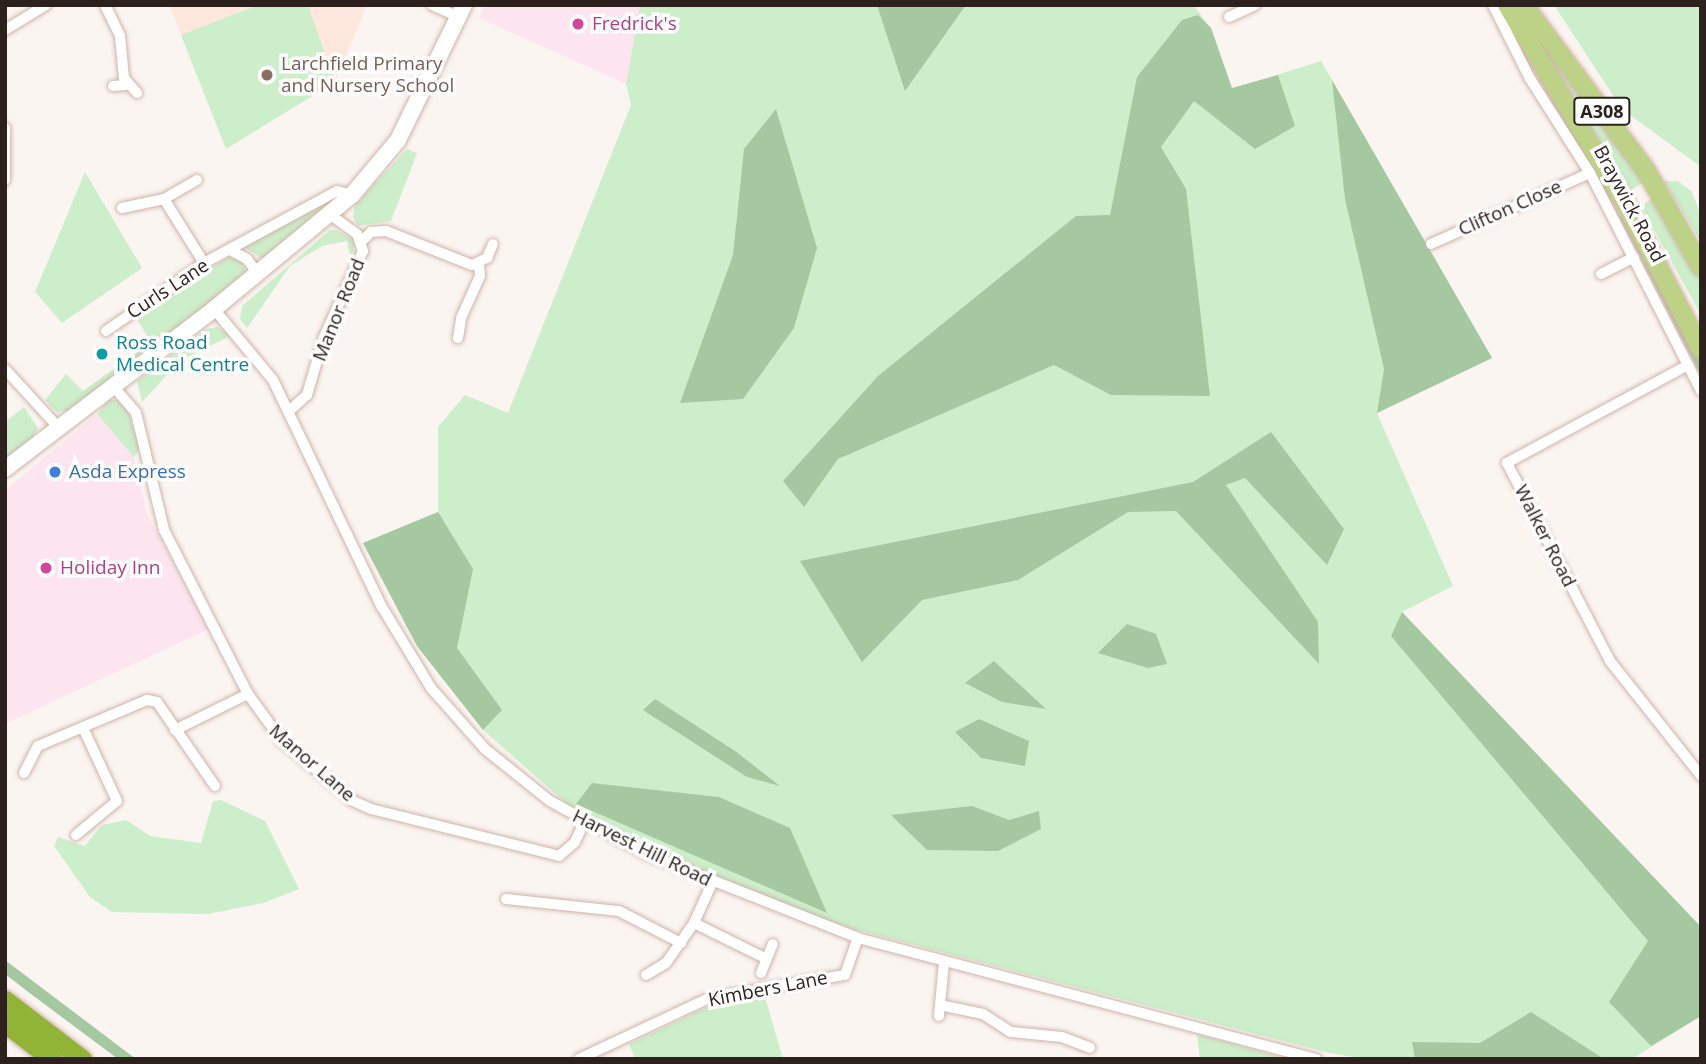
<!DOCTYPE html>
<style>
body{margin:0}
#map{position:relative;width:1706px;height:1064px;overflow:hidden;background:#fbf5f2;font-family:"Open Sans",sans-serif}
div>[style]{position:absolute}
.commercial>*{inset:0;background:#fde5f0}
.built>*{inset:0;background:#fee8de}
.green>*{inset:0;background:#cdeeca}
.forest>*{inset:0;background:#a5c8a1}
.roads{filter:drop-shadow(0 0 2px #cfb4a8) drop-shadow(0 0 2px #cfb4a8)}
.street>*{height:10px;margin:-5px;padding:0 5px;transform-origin:5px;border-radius:5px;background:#fff}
.secondary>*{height:16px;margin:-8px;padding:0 8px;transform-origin:8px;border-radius:8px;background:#fff}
.primary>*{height:18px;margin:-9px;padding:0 9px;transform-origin:9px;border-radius:9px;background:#bdd287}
.highway>*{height:19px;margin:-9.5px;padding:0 9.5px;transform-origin:9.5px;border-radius:9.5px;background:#91b437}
.dots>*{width:19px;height:19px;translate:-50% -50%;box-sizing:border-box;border:4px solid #fff;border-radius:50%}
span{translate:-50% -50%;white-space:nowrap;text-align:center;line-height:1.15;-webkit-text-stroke:7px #fff;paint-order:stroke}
.shield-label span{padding:2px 5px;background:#fff;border:2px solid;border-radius:5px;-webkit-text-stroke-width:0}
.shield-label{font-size:18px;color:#2c211d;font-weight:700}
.hotel-label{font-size:19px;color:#b23c85}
.left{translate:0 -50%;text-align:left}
.education-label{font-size:19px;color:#785e54}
.street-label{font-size:19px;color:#2c211d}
.culture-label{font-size:19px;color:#0d838f}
.shop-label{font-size:19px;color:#366cbe}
.frame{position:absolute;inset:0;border:7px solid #2c211d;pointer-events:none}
</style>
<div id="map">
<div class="commercial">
<i style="clip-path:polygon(484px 5px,640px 5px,626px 84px,479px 18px)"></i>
<i style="clip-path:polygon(97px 414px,134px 457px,147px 514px,209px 629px,5px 724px,5px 490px)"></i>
</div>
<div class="built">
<i style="clip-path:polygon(169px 5px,367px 5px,335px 82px,226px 149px)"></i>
</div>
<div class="green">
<i style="clip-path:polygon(258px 5px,308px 5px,335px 82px,226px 149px,181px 35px)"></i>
<i style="clip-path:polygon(640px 5px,1193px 5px,1211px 28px,1232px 89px,1321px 61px,1492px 358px,1377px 413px,1453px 586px,1402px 612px,1701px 927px,1701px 1016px,1632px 1059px,1366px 1059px,1329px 1053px,842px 926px,736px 887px,573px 809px,483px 730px,417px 646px,363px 543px,438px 512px,438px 427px,465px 395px,508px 413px,631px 105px,626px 84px)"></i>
<i style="clip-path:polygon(1520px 5px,1646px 181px,1626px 193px,1567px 99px)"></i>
<i style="clip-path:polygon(1554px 5px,1701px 5px,1701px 167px,1622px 109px)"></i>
<i style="clip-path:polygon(407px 149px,417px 153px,391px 221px,358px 226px,353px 217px,355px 205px)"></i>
<i style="clip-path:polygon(85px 172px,142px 268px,62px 323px,35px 292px)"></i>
<i style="clip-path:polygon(1664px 181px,1678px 181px,1692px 192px,1700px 213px,1701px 242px)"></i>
<i style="clip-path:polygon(338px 194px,267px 262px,244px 247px)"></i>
<i style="clip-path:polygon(1652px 199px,1669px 222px,1677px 245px,1700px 265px,1701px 315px,1644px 211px,1645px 203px)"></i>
<i style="clip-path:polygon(330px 230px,337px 230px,355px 241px,351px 261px,347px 241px,322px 246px,290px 266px,247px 328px,240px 319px,242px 306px)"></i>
<i style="clip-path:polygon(230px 256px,240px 259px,247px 276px,70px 411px,56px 412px,45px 400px,66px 374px,83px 391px,151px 342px,135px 316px)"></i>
<i style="clip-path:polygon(217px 327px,232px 335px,181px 360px,142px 402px,137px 381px,206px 329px)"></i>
<i style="clip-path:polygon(108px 400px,119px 400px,127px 409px,140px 448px,134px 457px,97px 414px)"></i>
<i style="clip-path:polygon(24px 407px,38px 428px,32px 439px,5px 459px,5px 422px)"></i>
<i style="clip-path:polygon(221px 800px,265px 821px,299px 889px,263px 903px,208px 914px,112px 912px,90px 897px,54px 846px,58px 837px,85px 846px,102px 825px,126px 820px,150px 836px,201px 843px,213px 801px)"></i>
<i style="clip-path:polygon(764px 994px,783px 1059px,635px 1059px,629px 1044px,711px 1005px)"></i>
<i style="clip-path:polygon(1197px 1034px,1287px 1059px,1200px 1059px)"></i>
</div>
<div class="forest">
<i style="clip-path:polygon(877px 5px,966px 5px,905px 91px)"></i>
<i style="clip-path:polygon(1497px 5px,1617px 199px,1608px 195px)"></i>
<i style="clip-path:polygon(1198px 15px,1211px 28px,1232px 88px,1278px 75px,1295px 126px,1255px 149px,1194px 101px,1161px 147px,1186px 189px,1210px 396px,1111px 395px,1054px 365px,838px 459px,804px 507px,783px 481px,878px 376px,1076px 216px,1110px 215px,1137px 77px,1182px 20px)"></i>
<i style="clip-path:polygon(1332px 80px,1492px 358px,1377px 413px,1384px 369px,1345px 199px)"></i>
<i style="clip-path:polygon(776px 109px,817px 248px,794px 328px,743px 399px,680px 403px,733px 255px,744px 149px)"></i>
<i style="clip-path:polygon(1624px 212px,1701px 353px,1701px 376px,1620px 217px)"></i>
<i style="clip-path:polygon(1271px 432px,1344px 529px,1327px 565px,1245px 478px,1226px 485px,1318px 622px,1319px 664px,1176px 511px,1128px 512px,1018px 580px,922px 600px,862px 662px,800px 561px,1193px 482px)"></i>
<i style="clip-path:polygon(438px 512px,473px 569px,457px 648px,502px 710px,483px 730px,417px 646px,363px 543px)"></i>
<i style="clip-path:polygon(1402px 612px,1701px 927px,1701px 1016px,1651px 1046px,1609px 1002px,1648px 941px,1391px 636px)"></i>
<i style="clip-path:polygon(1127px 624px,1156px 634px,1167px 664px,1148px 668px,1098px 653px)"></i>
<i style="clip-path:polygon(994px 661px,1046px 709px,1002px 702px,965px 683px)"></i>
<i style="clip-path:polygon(655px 699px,735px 751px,780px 786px,747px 777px,643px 710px)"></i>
<i style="clip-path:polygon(979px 719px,1029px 741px,1025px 766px,981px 758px,955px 732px)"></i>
<i style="clip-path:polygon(592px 783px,719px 797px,790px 828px,827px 913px,576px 804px)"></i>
<i style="clip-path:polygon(972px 806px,1009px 820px,1039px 811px,1041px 829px,998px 851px,927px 850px,891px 815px)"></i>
<i style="clip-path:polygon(5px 960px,136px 1059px,118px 1059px,27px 991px,5px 974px)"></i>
<i style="clip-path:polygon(1531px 1012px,1604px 1059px,1415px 1059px,1412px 1042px,1480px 1043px)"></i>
</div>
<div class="roads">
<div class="street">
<i style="left:105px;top:5px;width:34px;rotate:64deg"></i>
<i style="left:120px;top:36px;width:42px;rotate:84.6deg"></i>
<i style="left:124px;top:78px;width:20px;rotate:49deg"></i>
<i style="left:432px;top:5px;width:30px;rotate:24deg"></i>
<i style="left:1493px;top:5px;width:80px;rotate:63.4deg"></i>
<i style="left:1529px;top:77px;width:114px;rotate:57.6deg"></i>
<i style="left:1590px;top:173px;width:245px;rotate:63deg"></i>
<i style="left:1229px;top:17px;width:29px;rotate:-25deg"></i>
<i style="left:5px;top:30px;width:48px;rotate:-31.4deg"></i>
<i style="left:113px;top:86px;width:13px;rotate:-4deg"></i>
<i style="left:5px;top:128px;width:52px;rotate:90deg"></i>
<i style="left:164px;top:199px;width:75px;rotate:58deg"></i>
<i style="left:122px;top:208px;width:43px;rotate:-12.1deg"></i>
<i style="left:164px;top:199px;width:38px;rotate:-30deg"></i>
<i style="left:362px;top:241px;width:13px;rotate:-45deg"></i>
<i style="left:371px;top:232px;width:15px;rotate:-4deg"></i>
<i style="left:386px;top:231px;width:92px;rotate:21.6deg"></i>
<i style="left:472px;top:265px;width:17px;rotate:-25deg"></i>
<i style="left:487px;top:258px;width:15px;rotate:-67deg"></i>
<i style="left:1431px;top:244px;width:174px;rotate:-24.1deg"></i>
<i style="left:232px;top:251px;width:17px;rotate:28deg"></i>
<i style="left:247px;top:259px;width:19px;rotate:54deg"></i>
<i style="left:1601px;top:274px;width:37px;rotate:-27deg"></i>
<i style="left:214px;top:309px;width:92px;rotate:50.3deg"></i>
<i style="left:273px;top:380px;width:252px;rotate:64.4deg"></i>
<i style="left:382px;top:607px;width:95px;rotate:58.8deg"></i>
<i style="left:431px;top:688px;width:81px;rotate:48.5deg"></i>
<i style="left:485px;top:749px;width:83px;rotate:38.7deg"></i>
<i style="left:550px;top:801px;width:110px;rotate:28.9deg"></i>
<i style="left:646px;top:854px;width:228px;rotate:21.6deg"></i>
<i style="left:858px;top:938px;width:474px;rotate:14.8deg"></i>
<i style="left:106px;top:331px;width:119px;rotate:-34.8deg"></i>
<i style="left:204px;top:263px;width:151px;rotate:-28.4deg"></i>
<i style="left:337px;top:191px;width:16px;rotate:15deg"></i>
<i style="left:458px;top:338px;width:20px;rotate:-81deg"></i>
<i style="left:461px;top:318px;width:46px;rotate:-65.7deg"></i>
<i style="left:480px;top:276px;width:12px;rotate:-95deg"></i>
<i style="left:1688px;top:365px;width:206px;rotate:151.6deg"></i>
<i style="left:1507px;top:463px;width:223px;rotate:62.5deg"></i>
<i style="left:1610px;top:661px;width:147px;rotate:51.6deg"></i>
<i style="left:5px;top:369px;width:77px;rotate:47.6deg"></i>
<i style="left:112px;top:385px;width:37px;rotate:49deg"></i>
<i style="left:136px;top:413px;width:120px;rotate:76.5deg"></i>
<i style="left:164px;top:530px;width:184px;rotate:62.9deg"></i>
<i style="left:248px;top:694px;width:58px;rotate:54.1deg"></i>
<i style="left:282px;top:741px;width:93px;rotate:40.2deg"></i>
<i style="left:353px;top:801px;width:20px;rotate:24deg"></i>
<i style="left:371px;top:809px;width:194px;rotate:14deg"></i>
<i style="left:559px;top:856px;width:21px;rotate:-41deg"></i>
<i style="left:575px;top:842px;width:21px;rotate:-65deg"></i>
<i style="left:289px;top:411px;width:24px;rotate:-42deg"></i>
<i style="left:307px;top:395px;width:60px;rotate:-73.7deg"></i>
<i style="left:324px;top:337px;width:94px;rotate:-65.6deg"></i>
<i style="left:363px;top:251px;width:18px;rotate:-109deg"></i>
<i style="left:357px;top:234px;width:32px;rotate:-144deg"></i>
<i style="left:175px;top:730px;width:81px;rotate:-26.3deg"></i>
<i style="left:24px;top:773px;width:30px;rotate:-63deg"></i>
<i style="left:38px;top:746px;width:118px;rotate:-22.9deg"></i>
<i style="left:147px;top:700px;width:10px;rotate:11deg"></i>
<i style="left:157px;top:702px;width:102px;rotate:55.4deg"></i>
<i style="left:76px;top:835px;width:53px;rotate:-39.7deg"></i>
<i style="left:117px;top:801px;width:78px;rotate:-114.9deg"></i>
<i style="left:506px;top:899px;width:114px;rotate:6.1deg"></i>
<i style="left:619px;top:911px;width:70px;rotate:27.3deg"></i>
<i style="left:694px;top:923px;width:81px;rotate:26.3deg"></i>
<i style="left:761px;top:973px;width:31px;rotate:-68deg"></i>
<i style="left:646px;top:975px;width:23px;rotate:-31deg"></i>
<i style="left:666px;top:963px;width:49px;rotate:-55deg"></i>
<i style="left:694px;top:923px;width:44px;rotate:-65.8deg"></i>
<i style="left:940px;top:1005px;width:44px;rotate:11.8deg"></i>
<i style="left:983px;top:1014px;width:33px;rotate:33deg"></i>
<i style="left:1011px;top:1032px;width:51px;rotate:5.6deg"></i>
<i style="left:1062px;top:1037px;width:30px;rotate:21deg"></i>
<i style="left:939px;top:1016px;width:54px;rotate:-84.7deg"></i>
<i style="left:579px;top:1059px;width:141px;rotate:-25.1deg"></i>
<i style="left:707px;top:999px;width:140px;rotate:-9.9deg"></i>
<i style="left:845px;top:975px;width:39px;rotate:-71deg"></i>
</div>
<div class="secondary">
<i style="left:5px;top:469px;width:263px;rotate:-37.4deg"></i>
<i style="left:214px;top:309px;width:179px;rotate:-39.6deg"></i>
<i style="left:352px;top:195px;width:72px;rotate:-50.1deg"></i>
<i style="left:398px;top:140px;width:150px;rotate:-63.9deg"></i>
</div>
<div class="primary">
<i style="left:1507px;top:5px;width:228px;rotate:59.2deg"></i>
<i style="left:1624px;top:201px;width:167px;rotate:62.5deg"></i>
<i style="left:1524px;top:5px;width:207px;rotate:53.6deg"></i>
<i style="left:1647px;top:172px;width:109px;rotate:60.4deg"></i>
</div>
<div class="highway">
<i style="left:5px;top:1000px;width:97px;rotate:37.5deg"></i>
<i style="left:5px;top:1023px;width:59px;rotate:37.5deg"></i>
</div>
</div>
<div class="dots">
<i style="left:578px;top:24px;background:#d1479c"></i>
<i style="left:267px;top:75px;background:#8d6e63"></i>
<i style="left:102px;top:354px;background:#0f9aa8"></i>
<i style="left:55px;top:472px;background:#3f7fe0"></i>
<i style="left:46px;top:568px;background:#d1479c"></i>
</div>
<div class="shield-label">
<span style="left:1602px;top:111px">A308</span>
</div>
<div class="hotel-label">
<span class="left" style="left:592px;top:24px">Fredrick's</span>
<span class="left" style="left:60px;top:568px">Holiday Inn</span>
</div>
<div class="education-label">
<span class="left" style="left:281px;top:75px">Larchfield Primary<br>and Nursery School</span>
</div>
<div class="street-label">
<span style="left:1629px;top:204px;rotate:62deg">Braywick Road</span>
<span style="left:1510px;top:208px;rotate:-24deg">Clifton Close</span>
<span style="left:168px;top:289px;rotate:-33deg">Curls Lane</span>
<span style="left:339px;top:310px;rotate:-68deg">Manor Road</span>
<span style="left:1545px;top:536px;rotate:63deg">Walker Road</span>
<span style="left:312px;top:763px;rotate:41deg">Manor Lane</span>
<span style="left:642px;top:848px;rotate:26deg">Harvest Hill Road</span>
<span style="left:768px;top:989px;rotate:-11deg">Kimbers Lane</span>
</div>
<div class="culture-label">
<span class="left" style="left:116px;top:354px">Ross Road<br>Medical Centre</span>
</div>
<div class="shop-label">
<span class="left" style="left:69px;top:472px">Asda Express</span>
</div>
<div class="frame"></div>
</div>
